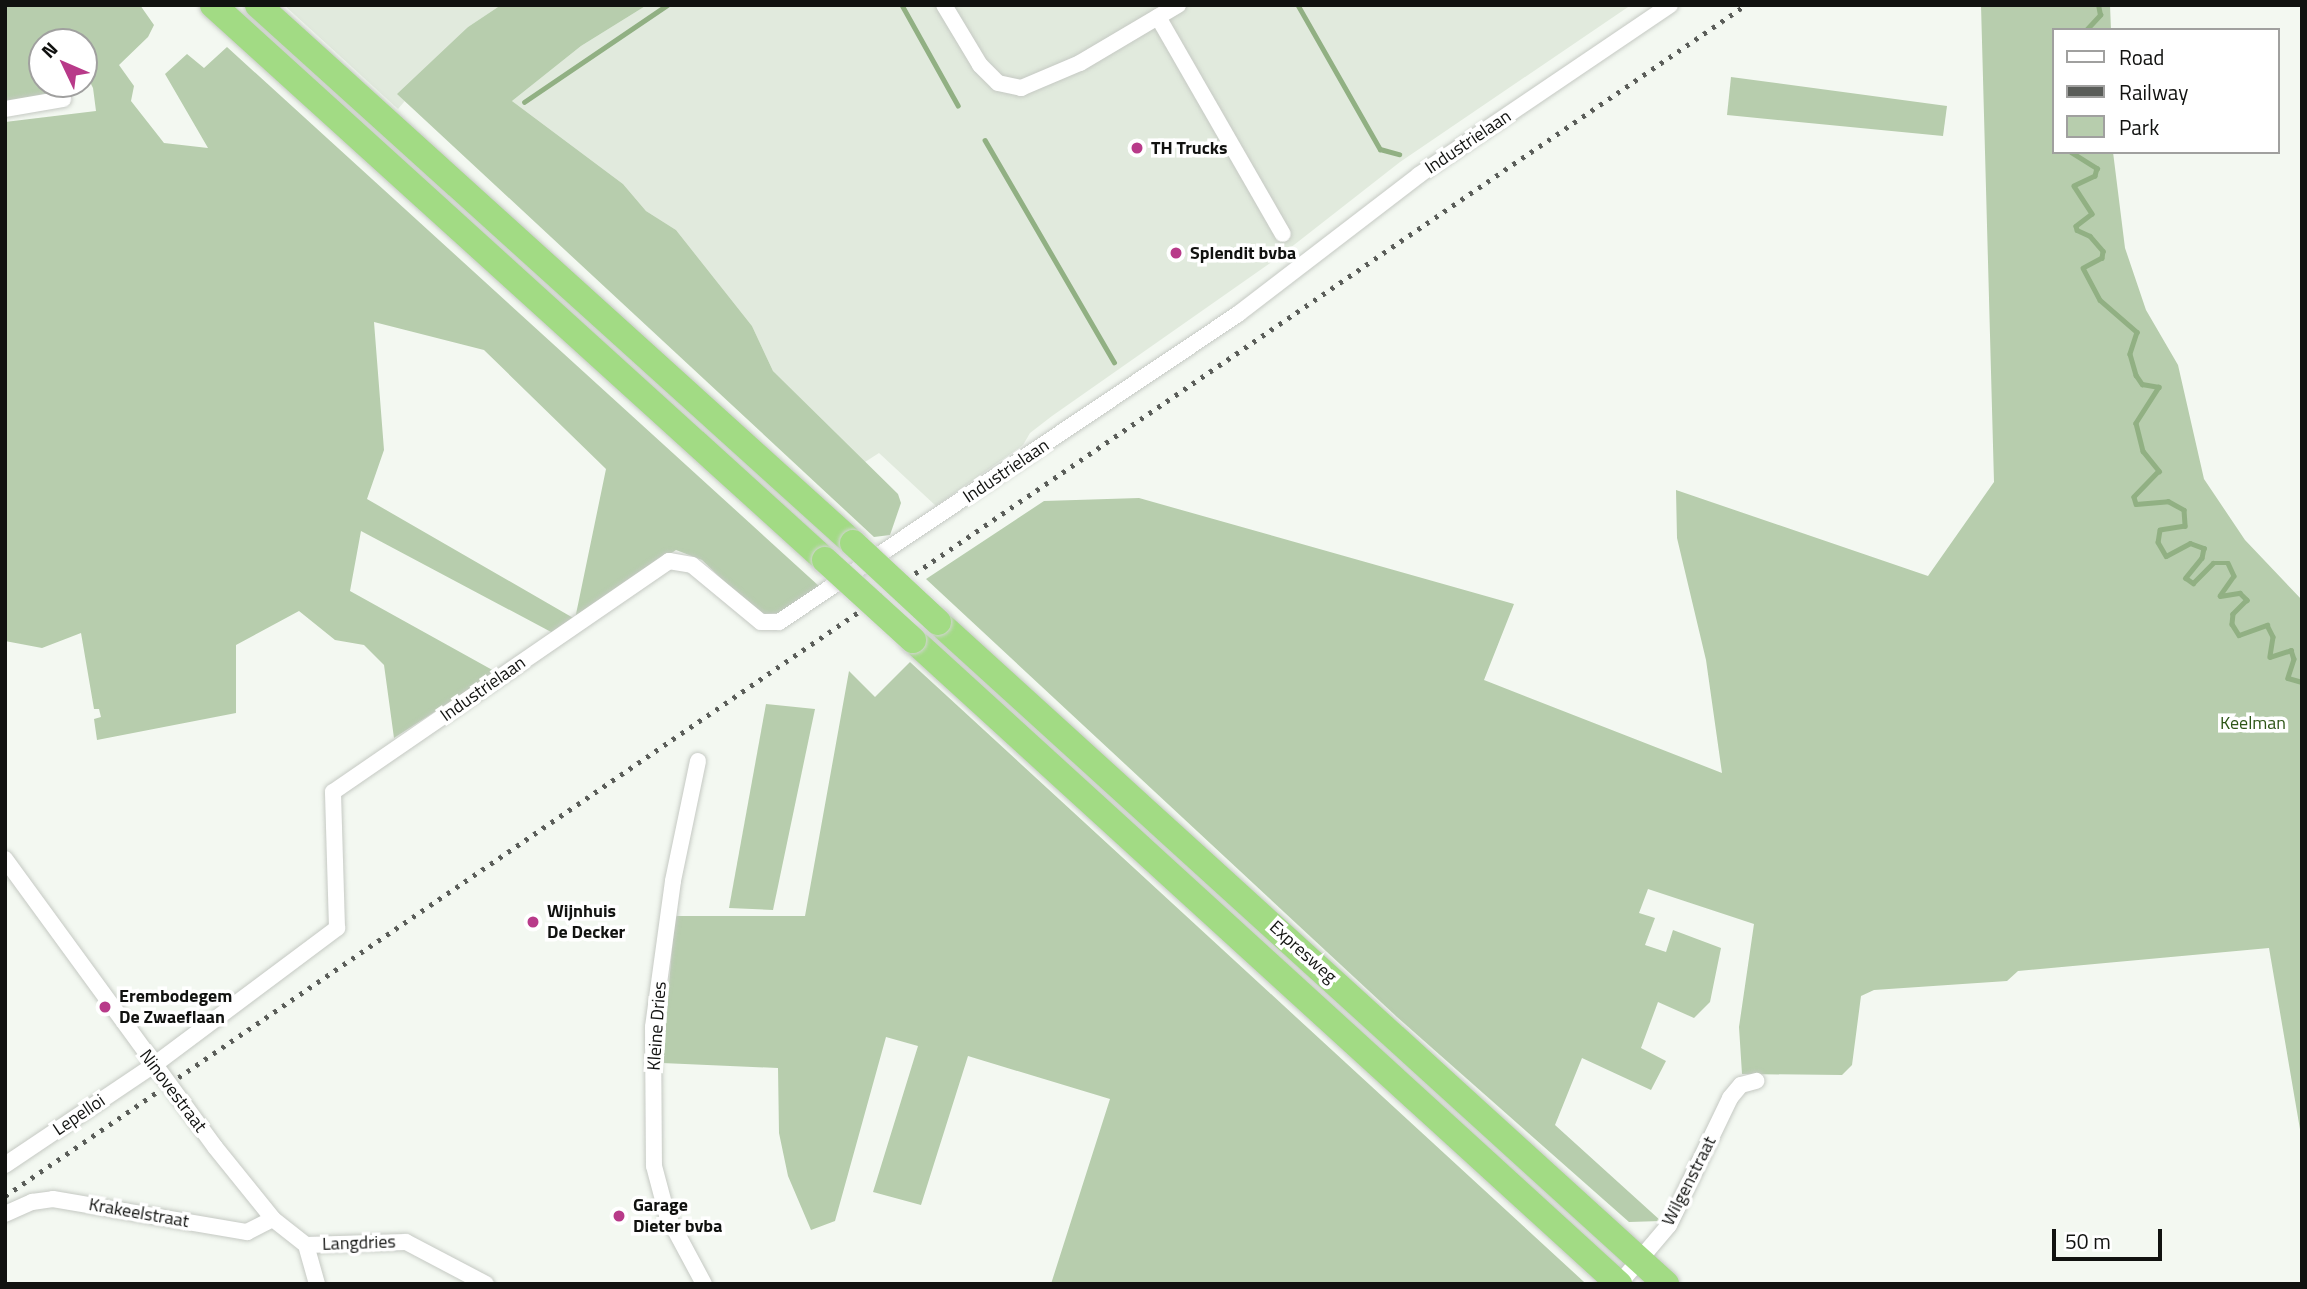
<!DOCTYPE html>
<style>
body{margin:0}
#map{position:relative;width:2307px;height:1289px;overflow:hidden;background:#f3f8f1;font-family:"Titillium Web",sans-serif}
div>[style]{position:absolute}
.built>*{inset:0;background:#e1eadd}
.green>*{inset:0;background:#b7cdad}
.stream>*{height:4.5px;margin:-2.25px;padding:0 2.25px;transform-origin:2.25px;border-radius:2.25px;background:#91b083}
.roads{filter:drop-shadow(0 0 2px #c5c9c3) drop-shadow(0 0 2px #c5c9c3)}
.minor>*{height:16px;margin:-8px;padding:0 8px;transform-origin:8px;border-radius:8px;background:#fff}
.trunk>*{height:26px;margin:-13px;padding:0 13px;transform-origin:13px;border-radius:13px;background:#a2db84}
.rail>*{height:4.5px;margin-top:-2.25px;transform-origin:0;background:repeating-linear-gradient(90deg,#5a5d59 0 3.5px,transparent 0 10.5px)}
.bridges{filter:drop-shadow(0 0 2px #d4d4d4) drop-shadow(0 0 2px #d4d4d4)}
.trunk-bridge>*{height:26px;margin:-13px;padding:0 13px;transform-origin:13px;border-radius:13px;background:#a2db84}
.dots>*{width:19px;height:19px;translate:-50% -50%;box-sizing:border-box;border:4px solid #fff;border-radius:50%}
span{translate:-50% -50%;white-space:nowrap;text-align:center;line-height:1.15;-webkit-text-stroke:7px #fff;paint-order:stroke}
.street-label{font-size:18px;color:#111210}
.poi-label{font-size:18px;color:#111210;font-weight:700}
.left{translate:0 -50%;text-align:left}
.park-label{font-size:18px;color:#2d5516}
.frame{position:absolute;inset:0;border:7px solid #111210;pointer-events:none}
.legend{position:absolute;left:2052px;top:28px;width:228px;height:126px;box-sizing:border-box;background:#fff;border:2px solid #a0a09f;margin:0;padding:9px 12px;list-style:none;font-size:21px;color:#111210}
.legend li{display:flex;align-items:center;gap:14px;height:35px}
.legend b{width:35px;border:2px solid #a0a09f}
.north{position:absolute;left:28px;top:28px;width:70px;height:70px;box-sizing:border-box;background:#fff;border:2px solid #a0a09f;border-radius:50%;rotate:314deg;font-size:19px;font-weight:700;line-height:28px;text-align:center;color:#111210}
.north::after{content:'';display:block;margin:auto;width:24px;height:32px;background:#b83a89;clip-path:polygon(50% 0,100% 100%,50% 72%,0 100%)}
.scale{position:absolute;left:2052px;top:1229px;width:110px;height:32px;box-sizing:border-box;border:4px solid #111210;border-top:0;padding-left:9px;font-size:21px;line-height:24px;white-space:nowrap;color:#111210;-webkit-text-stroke:5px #fff;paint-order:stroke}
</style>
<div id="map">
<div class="built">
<i style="clip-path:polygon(284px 5px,501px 5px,468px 27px,398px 109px)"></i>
<i style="clip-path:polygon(647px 5px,1631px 5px,1400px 162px,1276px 259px,1052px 416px,1030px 433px,1023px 445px,936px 506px,879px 453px,865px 462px,773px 371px,752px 326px,676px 230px,646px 211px,623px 184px,512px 101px,581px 46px)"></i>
</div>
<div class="green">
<i style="clip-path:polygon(evenodd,5px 5px,140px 5px,154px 25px,148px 37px,119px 65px,134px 86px,131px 101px,164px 143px,208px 148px,165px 74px,187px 54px,204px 68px,227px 47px,820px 587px,781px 613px,765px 614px,753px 609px,702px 560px,676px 550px,553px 633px,361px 531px,350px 591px,496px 672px,394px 738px,384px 665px,364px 645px,335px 640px,299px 611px,236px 645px,236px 713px,97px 740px,94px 719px,101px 717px,99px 709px,94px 709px,81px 633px,42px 648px,5px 641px,5px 122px,96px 111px,93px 88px,84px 70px,84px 42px,42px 42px,42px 84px,68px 84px,58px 93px,5px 102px,5px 5px,374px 322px,484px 350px,606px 469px,575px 619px,367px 499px,384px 450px,374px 322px)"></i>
<i style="clip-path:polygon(501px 5px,647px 5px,581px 46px,512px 101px,623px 184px,646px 211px,676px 230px,752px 326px,773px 371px,898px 494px,901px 503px,890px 535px,874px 537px,397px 94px,468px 27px)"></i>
<i style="clip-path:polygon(1981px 5px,2110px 5px,2111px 30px,2053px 30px,2053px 152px,2113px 152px,2125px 248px,2146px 310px,2178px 365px,2204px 479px,2245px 540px,2302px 600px,2302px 1141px,2269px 948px,2018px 971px,2007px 981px,1874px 990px,1861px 996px,1852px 1065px,1842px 1075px,1742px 1074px,1739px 1027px,1754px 924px,1648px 889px,1639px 913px,1655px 918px,1645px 945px,1666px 952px,1673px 930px,1721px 948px,1710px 1002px,1694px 1018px,1658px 1002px,1641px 1048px,1666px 1061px,1651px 1090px,1582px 1058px,1555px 1125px,1661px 1221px,1629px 1222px,1397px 1017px,926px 579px,1044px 501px,1139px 498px,1514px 604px,1484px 680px,1722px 773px,1706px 660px,1677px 538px,1676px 490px,1928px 576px,1994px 482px)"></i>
<i style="clip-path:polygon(1731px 77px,1947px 106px,1943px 136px,1727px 115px)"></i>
<i style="clip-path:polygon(910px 662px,1583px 1281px,1586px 1284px,1051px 1284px,1110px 1099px,968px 1056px,921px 1205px,873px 1192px,918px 1046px,886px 1037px,835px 1221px,811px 1230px,788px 1176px,779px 1133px,778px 1068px,662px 1063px,675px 916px,805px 916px,849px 671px,875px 697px)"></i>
<i style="clip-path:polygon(766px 704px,815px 709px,773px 910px,729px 908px)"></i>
</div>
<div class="stream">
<i style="left:902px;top:5px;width:115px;rotate:60.8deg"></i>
<i style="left:1298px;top:5px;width:166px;rotate:60.3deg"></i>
<i style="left:1380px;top:149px;width:20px;rotate:15deg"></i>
<i style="left:2086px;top:30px;width:21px;rotate:-47deg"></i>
<i style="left:2100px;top:15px;width:10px;rotate:-101deg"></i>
<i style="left:524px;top:102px;width:173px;rotate:-34.1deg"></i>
<i style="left:985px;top:140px;width:257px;rotate:59.8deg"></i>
<i style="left:2071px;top:152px;width:31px;rotate:32deg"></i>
<i style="left:2097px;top:168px;width:8px;rotate:104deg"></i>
<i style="left:2095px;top:176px;width:23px;rotate:155deg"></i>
<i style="left:2074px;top:186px;width:33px;rotate:57deg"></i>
<i style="left:2092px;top:214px;width:20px;rotate:143deg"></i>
<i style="left:2076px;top:226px;width:4px;rotate:76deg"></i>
<i style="left:2077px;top:230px;width:14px;rotate:25deg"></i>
<i style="left:2090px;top:236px;width:20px;rotate:49deg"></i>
<i style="left:2103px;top:251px;width:7px;rotate:98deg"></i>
<i style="left:2102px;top:258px;width:21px;rotate:152deg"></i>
<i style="left:2083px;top:268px;width:36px;rotate:62deg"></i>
<i style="left:2100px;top:300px;width:49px;rotate:40.9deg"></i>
<i style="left:2137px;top:332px;width:23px;rotate:108deg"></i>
<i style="left:2130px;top:354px;width:22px;rotate:74deg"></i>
<i style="left:2136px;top:375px;width:11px;rotate:56deg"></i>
<i style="left:2142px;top:384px;width:17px;rotate:10deg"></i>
<i style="left:2159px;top:387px;width:43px;rotate:122.6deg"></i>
<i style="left:2136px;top:423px;width:29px;rotate:76deg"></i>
<i style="left:2143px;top:451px;width:26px;rotate:51deg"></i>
<i style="left:2159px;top:471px;width:36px;rotate:134deg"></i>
<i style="left:2134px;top:497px;width:7px;rotate:74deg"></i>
<i style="left:2136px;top:504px;width:32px;rotate:-5deg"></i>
<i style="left:2168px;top:501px;width:18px;rotate:29deg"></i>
<i style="left:2184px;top:510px;width:16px;rotate:86deg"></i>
<i style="left:2185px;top:526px;width:25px;rotate:171deg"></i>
<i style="left:2160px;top:530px;width:12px;rotate:99deg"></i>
<i style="left:2158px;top:542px;width:16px;rotate:60deg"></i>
<i style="left:2166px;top:556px;width:27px;rotate:-28deg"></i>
<i style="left:2190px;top:543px;width:15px;rotate:20deg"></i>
<i style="left:2204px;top:548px;width:10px;rotate:101deg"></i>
<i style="left:2202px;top:558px;width:26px;rotate:129deg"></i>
<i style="left:2186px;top:578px;width:9px;rotate:36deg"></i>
<i style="left:2193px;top:583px;width:28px;rotate:-45deg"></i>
<i style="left:2213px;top:563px;width:15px"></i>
<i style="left:2228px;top:563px;width:14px;rotate:65deg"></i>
<i style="left:2234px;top:576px;width:24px;rotate:125deg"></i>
<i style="left:2220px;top:596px;width:20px;rotate:-9deg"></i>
<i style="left:2240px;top:593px;width:10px;rotate:45deg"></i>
<i style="left:2247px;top:600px;width:20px;rotate:135deg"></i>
<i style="left:2233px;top:614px;width:10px;rotate:96deg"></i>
<i style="left:2232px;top:624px;width:13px;rotate:58deg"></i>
<i style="left:2239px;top:635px;width:30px;rotate:-20deg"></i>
<i style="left:2267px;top:625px;width:13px;rotate:63deg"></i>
<i style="left:2273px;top:637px;width:20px;rotate:99deg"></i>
<i style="left:2270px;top:657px;width:22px;rotate:-18deg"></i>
<i style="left:2291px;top:650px;width:9px;rotate:72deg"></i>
<i style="left:2294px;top:659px;width:20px;rotate:108deg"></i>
<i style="left:2288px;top:678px;width:15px;rotate:16deg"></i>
</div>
<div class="roads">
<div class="minor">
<i style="left:944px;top:5px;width:70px;rotate:59deg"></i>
<i style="left:980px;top:65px;width:25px;rotate:45deg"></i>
<i style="left:998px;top:83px;width:24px;rotate:12deg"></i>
<i style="left:1021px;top:88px;width:64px;rotate:-23deg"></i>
<i style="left:1080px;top:63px;width:114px;rotate:-30.6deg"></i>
<i style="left:1158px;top:17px;width:250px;rotate:60.1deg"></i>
<i style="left:5px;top:109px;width:59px;rotate:-9.8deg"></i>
<i style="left:698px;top:761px;width:123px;rotate:101.8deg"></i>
<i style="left:673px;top:881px;width:147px;rotate:97.8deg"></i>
<i style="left:653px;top:1027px;width:139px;rotate:89.6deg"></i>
<i style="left:654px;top:1166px;width:51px;rotate:75.1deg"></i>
<i style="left:667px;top:1215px;width:78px;rotate:61.8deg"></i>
<i style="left:5px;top:859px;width:356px;rotate:53.9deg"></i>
<i style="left:215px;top:1147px;width:92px;rotate:51.1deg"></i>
<i style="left:273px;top:1219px;width:42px;rotate:38.2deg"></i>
<i style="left:306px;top:1245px;width:41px;rotate:74.2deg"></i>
<i style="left:5px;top:1165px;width:179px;rotate:-33.9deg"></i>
<i style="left:154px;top:1065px;width:229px;rotate:-36.8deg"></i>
<i style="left:337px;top:928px;width:136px;rotate:-91.7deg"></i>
<i style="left:333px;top:792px;width:408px;rotate:-34.5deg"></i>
<i style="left:669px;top:561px;width:23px;rotate:10deg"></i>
<i style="left:692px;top:565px;width:89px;rotate:39.6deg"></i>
<i style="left:761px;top:622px;width:18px"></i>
<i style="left:779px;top:622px;width:553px;rotate:-33.86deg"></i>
<i style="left:1238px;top:314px;width:228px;rotate:-37.5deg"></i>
<i style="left:1419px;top:175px;width:303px;rotate:-34.1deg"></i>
<i style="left:5px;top:1214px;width:30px;rotate:-24deg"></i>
<i style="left:32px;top:1202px;width:21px;rotate:-8deg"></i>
<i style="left:53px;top:1199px;width:197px;rotate:9.7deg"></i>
<i style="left:247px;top:1232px;width:29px;rotate:-27deg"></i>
<i style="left:306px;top:1245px;width:100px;rotate:-1.7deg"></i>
<i style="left:406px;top:1242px;width:90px;rotate:27.7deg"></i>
<i style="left:1619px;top:1284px;width:77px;rotate:-49.7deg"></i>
<i style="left:1669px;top:1225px;width:141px;rotate:-64.3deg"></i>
<i style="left:1730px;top:1098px;width:17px;rotate:-50deg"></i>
<i style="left:1741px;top:1085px;width:16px;rotate:-15deg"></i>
</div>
<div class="trunk">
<i style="left:213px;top:5px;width:826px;rotate:42.2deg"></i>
<i style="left:258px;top:5px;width:802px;rotate:42.12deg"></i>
<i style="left:938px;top:622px;width:984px;rotate:42.28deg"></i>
<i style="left:913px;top:640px;width:956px;rotate:42.37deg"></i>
</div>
</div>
<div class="rail">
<i style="left:5px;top:1196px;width:2109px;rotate:-34.38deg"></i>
</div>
<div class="bridges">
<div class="trunk-bridge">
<i style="left:853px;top:543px;width:116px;rotate:42.9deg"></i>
<i style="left:825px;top:560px;width:119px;rotate:42.3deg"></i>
</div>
</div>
<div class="dots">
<i style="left:1137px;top:148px;background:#b83a89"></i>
<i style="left:1176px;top:253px;background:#b83a89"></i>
<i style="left:533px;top:922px;background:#b83a89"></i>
<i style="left:105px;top:1007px;background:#b83a89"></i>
<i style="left:619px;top:1216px;background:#b83a89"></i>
</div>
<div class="street-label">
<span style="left:1468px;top:142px;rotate:-34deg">Industrielaan</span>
<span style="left:1006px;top:471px;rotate:-34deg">Industrielaan</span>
<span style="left:483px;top:689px;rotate:-35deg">Industrielaan</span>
<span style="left:1303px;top:952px;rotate:42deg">Expresweg</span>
<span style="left:657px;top:1026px;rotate:-86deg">Kleine Dries</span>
<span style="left:173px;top:1091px;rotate:53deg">Ninovestraat</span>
<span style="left:79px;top:1115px;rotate:-34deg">Lepelloi</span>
<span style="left:1689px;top:1181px;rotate:-63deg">Wilgenstraat</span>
<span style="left:139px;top:1213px;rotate:10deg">Krakeelstraat</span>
<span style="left:359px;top:1243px;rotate:-2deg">Langdries</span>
</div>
<div class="poi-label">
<span class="left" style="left:1151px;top:148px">TH Trucks</span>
<span class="left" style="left:1190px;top:253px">Splendit bvba</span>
<span class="left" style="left:547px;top:922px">Wijnhuis<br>De Decker</span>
<span class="left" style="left:119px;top:1007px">Erembodegem<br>De Zwaeflaan</span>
<span class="left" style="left:633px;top:1216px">Garage<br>Dieter bvba</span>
</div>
<div class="park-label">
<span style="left:2253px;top:723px">Keelman</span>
</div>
<div class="frame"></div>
<ul class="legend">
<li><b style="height:9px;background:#fff"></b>Road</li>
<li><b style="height:9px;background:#5a5d59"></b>Railway</li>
<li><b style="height:19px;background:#b7cdad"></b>Park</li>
</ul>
<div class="north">N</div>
<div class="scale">50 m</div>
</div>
